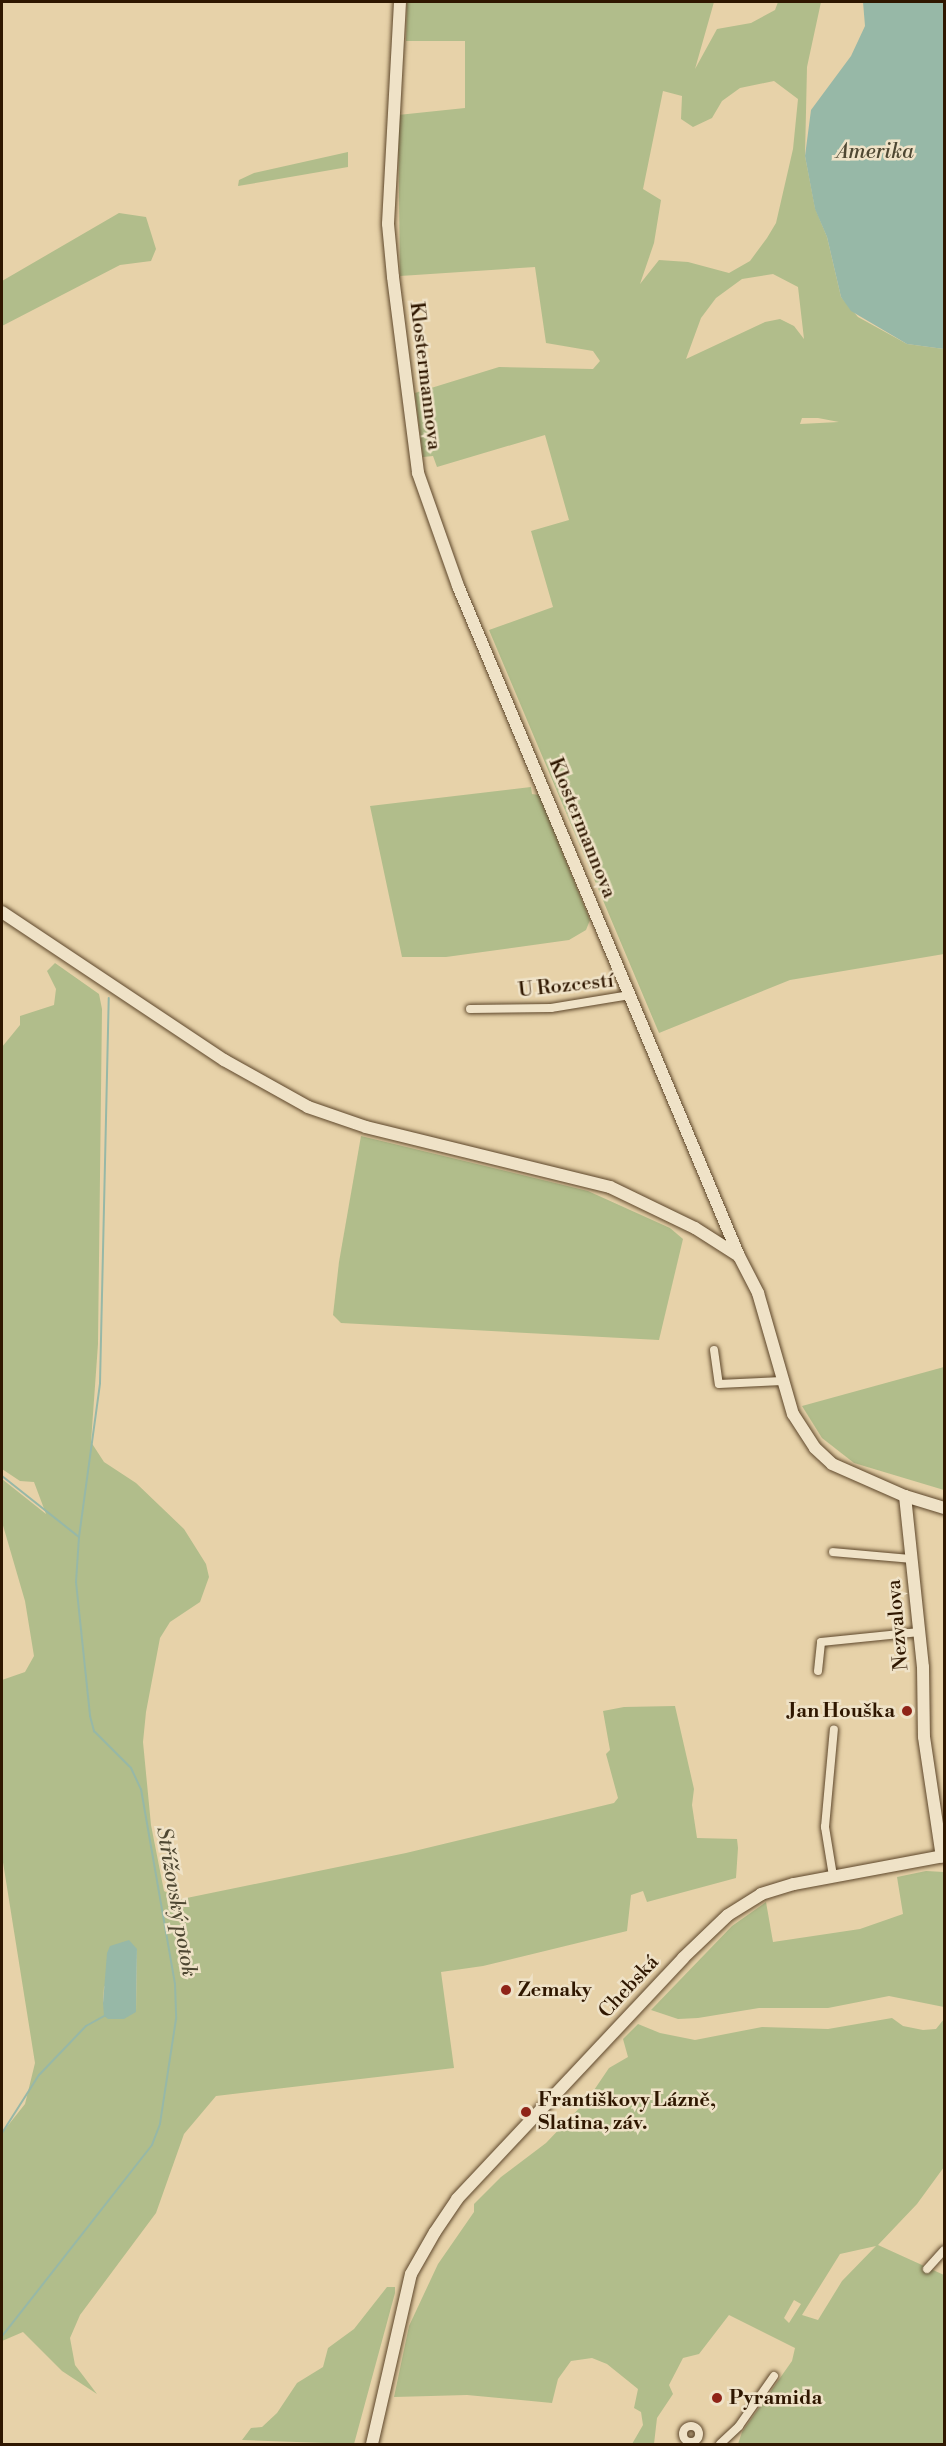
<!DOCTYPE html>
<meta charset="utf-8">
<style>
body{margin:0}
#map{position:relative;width:946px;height:2446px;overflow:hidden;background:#e7d2a9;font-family:"Libre Bodoni",serif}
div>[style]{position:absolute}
.green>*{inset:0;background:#b1bd8b}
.water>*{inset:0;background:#97b8a7}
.stream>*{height:2px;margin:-1px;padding:0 1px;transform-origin:1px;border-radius:1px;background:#97b8a7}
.roads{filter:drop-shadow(0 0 2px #5d462a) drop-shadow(0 0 2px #5d462a)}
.street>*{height:8px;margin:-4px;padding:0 4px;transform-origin:4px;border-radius:4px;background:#efe2c7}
.street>.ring{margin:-4px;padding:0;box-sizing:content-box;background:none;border:8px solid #efe2c7;border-radius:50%}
.secondary>*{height:12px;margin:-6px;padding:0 6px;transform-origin:6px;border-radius:6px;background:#efe2c7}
.dots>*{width:16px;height:16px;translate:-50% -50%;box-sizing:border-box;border:3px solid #efe2c7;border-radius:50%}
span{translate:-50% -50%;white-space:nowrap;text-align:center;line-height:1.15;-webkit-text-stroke:5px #efe2c7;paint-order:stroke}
.street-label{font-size:20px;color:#2f1700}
.poi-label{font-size:20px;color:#2f1700;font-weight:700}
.right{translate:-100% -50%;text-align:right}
.left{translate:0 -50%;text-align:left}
.water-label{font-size:21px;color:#4e4732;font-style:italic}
.frame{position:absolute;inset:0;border:3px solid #2f1700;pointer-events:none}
</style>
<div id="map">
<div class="green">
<i style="clip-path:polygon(evenodd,407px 2px,714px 2px,695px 69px,717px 29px,751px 23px,775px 10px,778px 2px,821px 2px,807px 67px,805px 156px,815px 208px,827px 237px,841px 297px,858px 317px,907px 344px,944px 349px,944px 954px,790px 980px,659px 1033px,489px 630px,553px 607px,531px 531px,569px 520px,545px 435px,437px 467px,433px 456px,423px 457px,415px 393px,499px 367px,593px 369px,600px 361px,593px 351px,546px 343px,535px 267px,400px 276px,398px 115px,465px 108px,465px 41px,406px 41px,407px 2px,774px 81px,798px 99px,793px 149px,776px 223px,767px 238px,750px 261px,729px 273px,688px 262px,659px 260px,640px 284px,654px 243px,661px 200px,643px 189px,663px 91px,682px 96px,681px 119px,693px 127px,712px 118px,722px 101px,740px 88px,774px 81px,407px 2px,773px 274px,798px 287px,804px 339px,794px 326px,780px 319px,765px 322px,686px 359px,701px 318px,716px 298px,742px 279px,773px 274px,407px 2px,802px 418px,818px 418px,839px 422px,800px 424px,802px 418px)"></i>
<i style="clip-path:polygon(348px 152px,348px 167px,238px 186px,239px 180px,254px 173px)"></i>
<i style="clip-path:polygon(119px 213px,146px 217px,156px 249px,151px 261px,120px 265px,2px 326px,2px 281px)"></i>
<i style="clip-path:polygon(531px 787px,532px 794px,539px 795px,590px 920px,586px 930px,569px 940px,446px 957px,402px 957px,370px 806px)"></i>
<i style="clip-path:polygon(evenodd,55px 963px,99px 994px,102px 1009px,98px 1344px,91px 1442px,104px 1462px,136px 1483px,184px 1529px,206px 1564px,209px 1577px,200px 1602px,170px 1622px,160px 1638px,146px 1712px,143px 1742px,151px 1825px,164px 1891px,176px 1897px,172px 1901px,406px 1853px,614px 1803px,618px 1798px,606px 1754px,610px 1750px,603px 1711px,624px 1707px,675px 1706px,694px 1789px,692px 1805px,697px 1838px,737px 1839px,738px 1848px,736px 1878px,647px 1902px,643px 1891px,631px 1895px,627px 1931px,483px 1966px,441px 1972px,454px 2068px,216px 2096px,184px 2134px,156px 2213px,80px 2315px,70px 2338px,75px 2365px,97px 2394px,62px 2371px,23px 2332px,2px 2341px,2px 2133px,25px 2104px,35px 2063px,2px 1856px,2px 1680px,25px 1672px,34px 1656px,25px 1601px,2px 1522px,2px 1479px,46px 1514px,34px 1482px,20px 1481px,2px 1469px,2px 1047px,20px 1025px,20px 1016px,54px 1005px,56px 989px,47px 971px,55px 963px,137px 1949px,136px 2012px,103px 2003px,104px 1987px,137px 1949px)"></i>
<i style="clip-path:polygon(361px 1136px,588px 1191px,670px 1228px,683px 1239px,659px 1340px,341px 1323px,333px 1315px,339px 1262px)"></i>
<i style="clip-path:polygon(944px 1367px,944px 1490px,854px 1463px,822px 1438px,802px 1406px)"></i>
<i style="clip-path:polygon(926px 1871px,944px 1872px,944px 2007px,889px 1996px,828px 2008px,759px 2008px,698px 2018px,678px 2019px,651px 2010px,732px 1926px,766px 1902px,773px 1942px,860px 1929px,903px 1914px,897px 1877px)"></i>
<i style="clip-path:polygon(evenodd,892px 2018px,903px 2026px,923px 2030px,936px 2029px,944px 2019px,944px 2167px,917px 2204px,878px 2245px,944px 2275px,944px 2444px,738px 2444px,742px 2432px,792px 2361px,795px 2348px,729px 2315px,699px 2354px,683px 2358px,669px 2385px,673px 2394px,657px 2418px,654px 2444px,632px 2444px,643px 2425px,641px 2412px,634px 2408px,638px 2389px,607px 2364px,592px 2358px,571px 2361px,558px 2379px,552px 2403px,467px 2395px,394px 2397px,409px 2326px,438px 2264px,474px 2212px,474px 2204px,501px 2177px,546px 2143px,588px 2099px,609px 2068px,628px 2057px,623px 2039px,638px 2024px,660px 2033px,695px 2040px,762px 2027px,828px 2029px,892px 2018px,876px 2246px,842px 2281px,818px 2320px,802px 2315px,840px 2254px,876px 2246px,892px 2018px,794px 2300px,801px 2304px,789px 2323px,784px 2318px,794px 2300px)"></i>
<i style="clip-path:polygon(387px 2287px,395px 2287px,395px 2293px,354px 2444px,242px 2440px,251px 2428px,262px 2427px,277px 2413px,297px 2383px,323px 2367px,328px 2348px,354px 2329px)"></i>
</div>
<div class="water">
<i style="clip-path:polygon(863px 2px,944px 2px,944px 349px,907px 344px,851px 311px,841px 297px,827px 237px,815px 209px,805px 156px,811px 110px,851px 56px,865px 26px)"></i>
<i style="clip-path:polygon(129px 1940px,137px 1949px,136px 2012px,124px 2019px,108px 2019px,104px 2016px,103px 2003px,107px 1953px,110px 1946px)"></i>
</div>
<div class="stream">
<i style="left:2px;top:1476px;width:98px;rotate:38.4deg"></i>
<i style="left:79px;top:1537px;width:45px;rotate:93.8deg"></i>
<i style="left:76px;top:1582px;width:135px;rotate:84deg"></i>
<i style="left:90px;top:1716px;width:16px;rotate:75deg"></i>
<i style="left:94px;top:1731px;width:52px;rotate:45deg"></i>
<i style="left:131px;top:1768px;width:23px;rotate:65deg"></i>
<i style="left:141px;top:1789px;width:198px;rotate:80.1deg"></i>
<i style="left:175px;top:1984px;width:35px;rotate:88deg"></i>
<i style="left:176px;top:2019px;width:106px;rotate:98.7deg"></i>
<i style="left:160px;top:2124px;width:22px;rotate:111deg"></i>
<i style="left:152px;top:2145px;width:243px;rotate:128.1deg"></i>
<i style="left:79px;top:1537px;width:155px;rotate:-82.2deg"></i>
<i style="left:100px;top:1383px;width:385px;rotate:-88.7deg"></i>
<i style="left:2px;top:2133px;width:69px;rotate:-57.5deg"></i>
<i style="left:39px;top:2075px;width:68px;rotate:-46.2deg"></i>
<i style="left:86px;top:2026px;width:21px;rotate:-29deg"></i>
</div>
<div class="roads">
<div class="street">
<i style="left:470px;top:1009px;width:81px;rotate:-0.7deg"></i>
<i style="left:551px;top:1008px;width:80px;rotate:-9.3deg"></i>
<i style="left:714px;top:1350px;width:34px;rotate:82deg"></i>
<i style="left:719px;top:1384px;width:63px;rotate:-2.7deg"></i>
<i style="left:833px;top:1552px;width:79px;rotate:5.1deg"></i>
<i style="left:818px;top:1671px;width:29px;rotate:-84deg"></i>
<i style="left:821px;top:1642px;width:99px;rotate:-5.8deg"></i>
<i style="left:833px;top:1876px;width:50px;rotate:-99.3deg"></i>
<i style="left:825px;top:1827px;width:98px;rotate:-84.8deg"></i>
<i style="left:927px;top:2269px;width:25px;rotate:-48deg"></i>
<i class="ring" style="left:683px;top:2426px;width:8px;height:8px"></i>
<i style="left:720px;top:2444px;width:26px;rotate:-43deg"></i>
<i style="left:739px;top:2426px;width:61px;rotate:-55deg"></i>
</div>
<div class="secondary">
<i style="left:400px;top:2px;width:222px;rotate:93.1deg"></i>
<i style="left:388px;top:224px;width:53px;rotate:84.6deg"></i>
<i style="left:393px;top:277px;width:198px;rotate:82.7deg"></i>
<i style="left:418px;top:473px;width:120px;rotate:70.5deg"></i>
<i style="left:458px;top:586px;width:727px;rotate:67.25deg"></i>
<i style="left:739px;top:1256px;width:42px;rotate:62.8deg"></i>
<i style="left:758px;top:1293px;width:126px;rotate:73.9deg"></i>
<i style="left:793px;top:1414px;width:40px;rotate:57.1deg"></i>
<i style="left:815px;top:1448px;width:23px;rotate:43deg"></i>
<i style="left:832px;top:1464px;width:80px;rotate:23.7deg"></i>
<i style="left:905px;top:1496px;width:41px;rotate:17.1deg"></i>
<i style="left:2px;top:912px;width:267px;rotate:33.7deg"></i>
<i style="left:224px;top:1060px;width:96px;rotate:29.2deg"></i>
<i style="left:308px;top:1107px;width:61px;rotate:19deg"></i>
<i style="left:366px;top:1127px;width:251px;rotate:13.8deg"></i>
<i style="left:610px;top:1187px;width:94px;rotate:25.8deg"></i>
<i style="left:695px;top:1228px;width:52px;rotate:32.5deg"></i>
<i style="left:905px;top:1496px;width:172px;rotate:84deg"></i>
<i style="left:923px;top:1667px;width:70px;rotate:89.2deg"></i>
<i style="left:924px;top:1737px;width:121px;rotate:81.5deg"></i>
<i style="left:372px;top:2444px;width:174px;rotate:-77.1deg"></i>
<i style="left:411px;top:2274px;width:48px;rotate:-60.3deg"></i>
<i style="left:435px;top:2232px;width:40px;rotate:-56deg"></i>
<i style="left:457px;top:2199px;width:330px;rotate:-46.8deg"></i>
<i style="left:683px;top:1958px;width:62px;rotate:-43.7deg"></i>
<i style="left:728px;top:1915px;width:39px;rotate:-32deg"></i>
<i style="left:761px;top:1894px;width:34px;rotate:-17deg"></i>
<i style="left:794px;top:1884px;width:153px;rotate:-10.6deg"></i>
</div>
</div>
<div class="dots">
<i style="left:907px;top:1711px;background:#8f2418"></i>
<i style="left:506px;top:1990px;background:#8f2418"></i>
<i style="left:526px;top:2112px;background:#8f2418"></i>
<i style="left:717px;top:2398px;background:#8f2418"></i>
</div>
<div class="street-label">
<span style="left:425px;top:376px;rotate:83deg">Klostermannova</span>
<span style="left:582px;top:828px;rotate:68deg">Klostermannova</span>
<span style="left:566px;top:986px;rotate:-6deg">U Rozcestí</span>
<span style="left:898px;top:1625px;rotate:-95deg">Nezvalova</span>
<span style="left:629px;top:1987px;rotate:-47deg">Chebská</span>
</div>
<div class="poi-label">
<span class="right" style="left:895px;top:1711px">Jan Houška</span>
<span class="left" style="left:518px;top:1990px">Zemaky</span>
<span class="left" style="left:538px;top:2112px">Františkovy Lázně,<br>Slatina, záv.</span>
<span class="left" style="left:729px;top:2398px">Pyramida</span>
</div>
<div class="water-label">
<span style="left:875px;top:152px">Amerika</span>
<span style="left:176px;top:1902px;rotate:80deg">Střížovský potok</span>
</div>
<div class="frame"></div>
</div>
